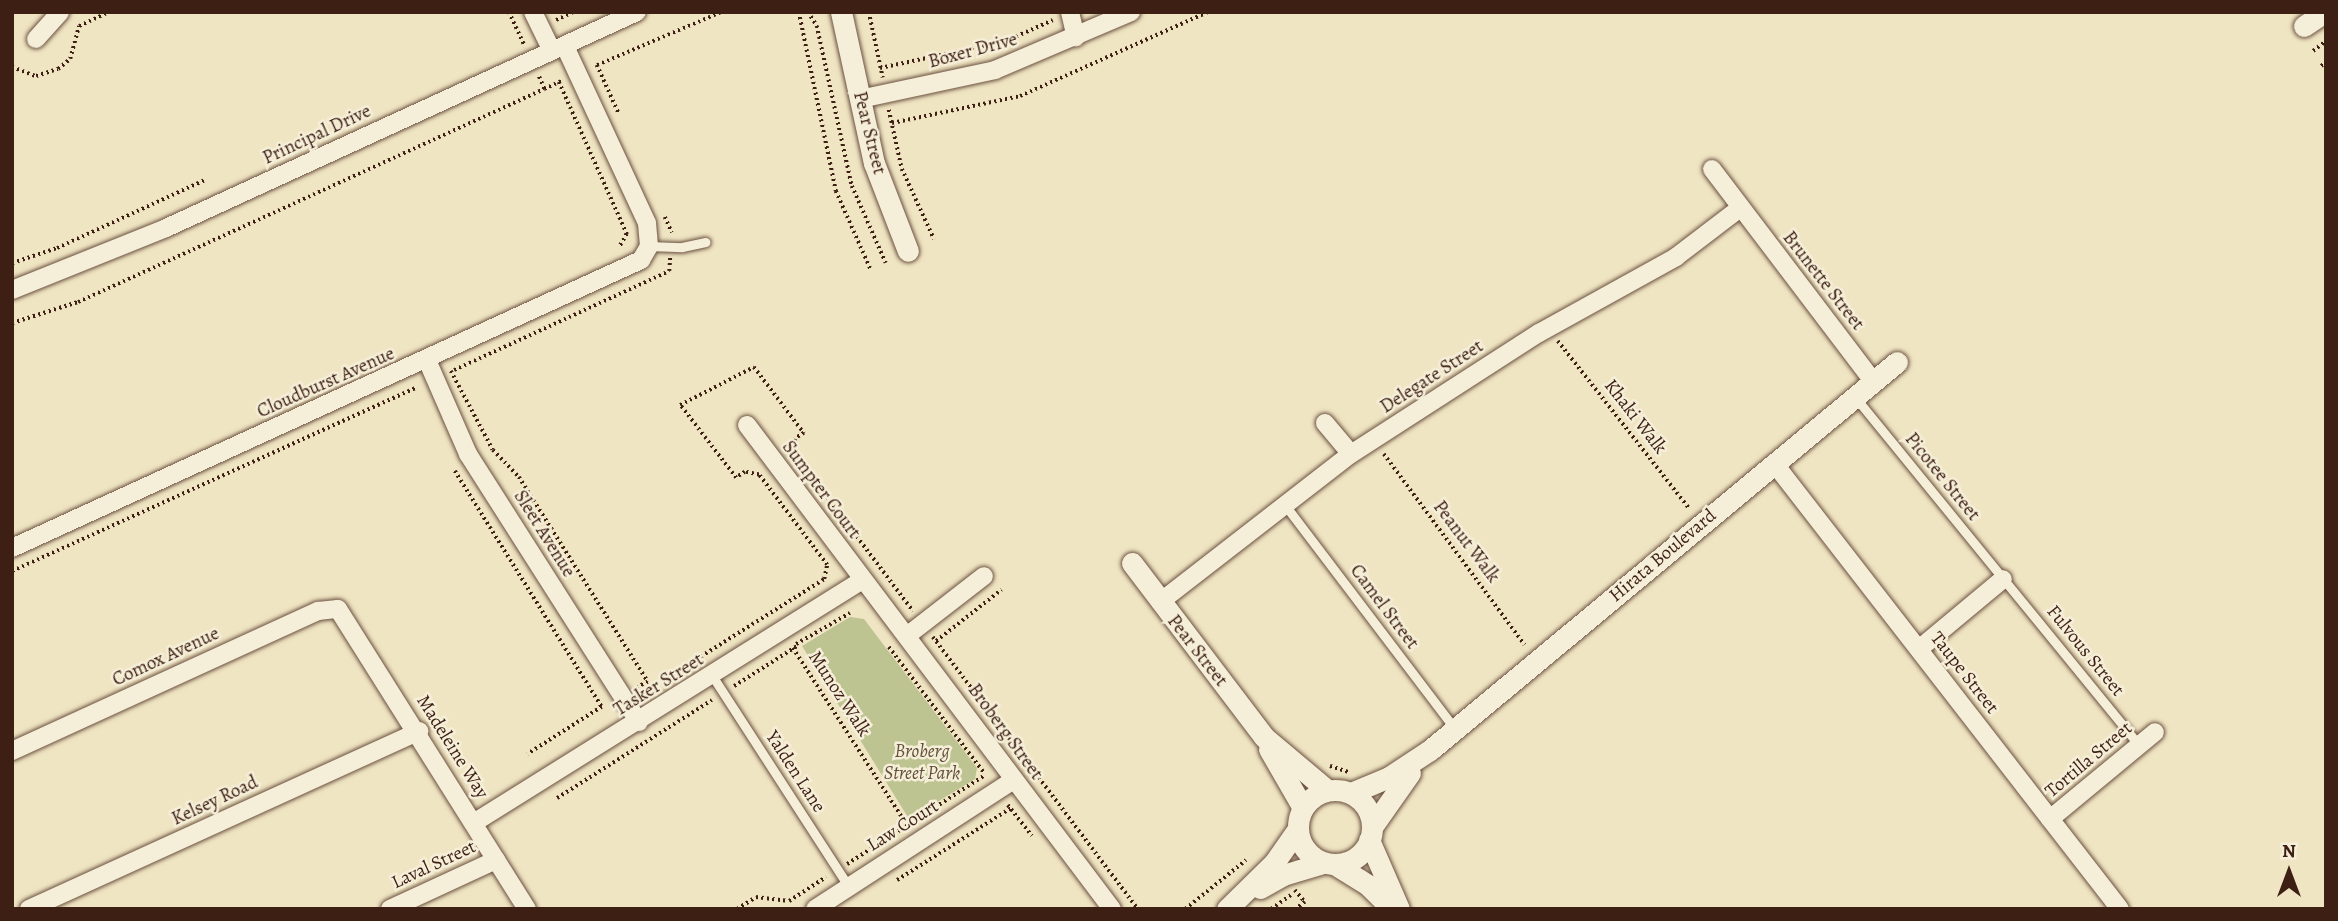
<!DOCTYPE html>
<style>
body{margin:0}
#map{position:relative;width:2338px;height:921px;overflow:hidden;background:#f0e5c3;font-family:Alegreya,serif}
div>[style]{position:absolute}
.green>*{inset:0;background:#bdc391}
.path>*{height:3.5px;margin-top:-1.75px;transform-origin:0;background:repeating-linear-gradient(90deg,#3d1f13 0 2px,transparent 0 5.5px)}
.roads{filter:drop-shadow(0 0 2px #6a503f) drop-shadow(0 0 2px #6a503f)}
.service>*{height:9px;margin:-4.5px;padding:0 4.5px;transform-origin:4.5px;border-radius:4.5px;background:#f5eed8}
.minor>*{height:18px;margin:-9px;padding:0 9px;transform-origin:9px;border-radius:9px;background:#f5eed8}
.tertiary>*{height:21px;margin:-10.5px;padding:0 10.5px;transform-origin:10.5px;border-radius:10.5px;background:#f5eed8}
.tertiary>.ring{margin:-10.5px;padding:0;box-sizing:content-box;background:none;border:21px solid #f5eed8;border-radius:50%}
span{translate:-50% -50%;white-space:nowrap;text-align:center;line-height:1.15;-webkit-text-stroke:5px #f5eed8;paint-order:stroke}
.street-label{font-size:19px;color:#3d1f13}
.park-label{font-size:19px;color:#635039;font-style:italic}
.frame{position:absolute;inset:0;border:14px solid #3d1f13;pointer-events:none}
.north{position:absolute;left:2254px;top:837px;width:70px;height:70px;-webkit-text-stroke:5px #f5eed8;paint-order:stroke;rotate:0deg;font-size:19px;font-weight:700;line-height:28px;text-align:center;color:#3d1f13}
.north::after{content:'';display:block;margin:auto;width:24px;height:32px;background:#3d1f13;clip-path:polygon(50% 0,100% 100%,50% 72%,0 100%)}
</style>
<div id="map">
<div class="green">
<i style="clip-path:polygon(850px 617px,864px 619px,977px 768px,975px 779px,909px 819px,802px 646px)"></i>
</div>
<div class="path">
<i style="left:509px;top:12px;width:38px;rotate:65deg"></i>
<i style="left:799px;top:12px;width:183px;rotate:78.3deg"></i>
<i style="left:836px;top:191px;width:86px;rotate:66.1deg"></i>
<i style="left:808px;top:12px;width:17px;rotate:57deg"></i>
<i style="left:817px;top:26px;width:164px;rotate:77.7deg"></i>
<i style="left:852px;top:186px;width:84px;rotate:66.2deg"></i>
<i style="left:869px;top:12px;width:67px;rotate:78deg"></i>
<i style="left:556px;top:20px;width:19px;rotate:-25deg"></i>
<i style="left:2313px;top:51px;width:16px;rotate:-38deg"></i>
<i style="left:597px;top:65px;width:54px;rotate:65.8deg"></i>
<i style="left:597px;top:65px;width:135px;rotate:-23.1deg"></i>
<i style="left:2321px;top:66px;width:6px;rotate:-39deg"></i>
<i style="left:12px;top:67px;width:26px;rotate:21deg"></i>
<i style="left:36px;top:76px;width:23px;rotate:-18deg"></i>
<i style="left:58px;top:69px;width:16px;rotate:-40deg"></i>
<i style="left:70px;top:59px;width:34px;rotate:-75deg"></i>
<i style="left:79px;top:26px;width:33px;rotate:-25deg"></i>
<i style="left:880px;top:68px;width:129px;rotate:-12.1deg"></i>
<i style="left:1006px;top:41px;width:51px;rotate:-24.1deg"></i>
<i style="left:559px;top:82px;width:167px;rotate:65.9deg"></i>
<i style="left:627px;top:234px;width:16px;rotate:120deg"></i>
<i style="left:544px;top:89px;width:19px;rotate:-25deg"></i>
<i style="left:889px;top:110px;width:60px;rotate:77.6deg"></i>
<i style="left:902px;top:169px;width:77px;rotate:65.4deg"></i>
<i style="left:892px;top:123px;width:131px;rotate:-11.9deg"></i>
<i style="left:1020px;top:96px;width:206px;rotate:-24.1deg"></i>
<i style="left:665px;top:217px;width:17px;rotate:66deg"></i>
<i style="left:12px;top:263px;width:47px;rotate:-18.4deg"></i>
<i style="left:57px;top:248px;width:163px;rotate:-24.7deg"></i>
<i style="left:12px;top:323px;width:69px;rotate:-17.7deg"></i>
<i style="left:78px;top:302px;width:512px;rotate:-24.56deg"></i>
<i style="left:544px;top:89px;width:15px;rotate:-113deg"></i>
<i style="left:1558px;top:341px;width:212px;rotate:51.9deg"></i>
<i style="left:454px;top:370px;width:237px;rotate:-24.7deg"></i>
<i style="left:669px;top:271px;width:13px;rotate:-86deg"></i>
<i style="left:451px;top:371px;width:89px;rotate:62deg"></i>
<i style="left:493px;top:450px;width:37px;rotate:46deg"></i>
<i style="left:519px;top:477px;width:242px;rotate:57.8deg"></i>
<i style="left:648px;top:682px;width:11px;rotate:153deg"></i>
<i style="left:1384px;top:454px;width:237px;rotate:53.6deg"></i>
<i style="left:455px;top:471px;width:278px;rotate:58.1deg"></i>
<i style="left:602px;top:707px;width:88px;rotate:147.6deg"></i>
<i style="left:12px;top:571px;width:445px;rotate:-24.4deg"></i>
<i style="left:933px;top:637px;width:341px;rotate:53deg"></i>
<i style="left:936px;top:641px;width:83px;rotate:-38.1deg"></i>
<i style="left:796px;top:644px;width:62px;rotate:-29.9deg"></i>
<i style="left:889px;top:647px;width:159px;rotate:52.9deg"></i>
<i style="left:793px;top:648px;width:211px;rotate:57.2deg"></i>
<i style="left:668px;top:677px;width:184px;rotate:-32.1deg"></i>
<i style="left:824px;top:579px;width:14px;rotate:-78deg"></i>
<i style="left:827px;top:565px;width:113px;rotate:-127.1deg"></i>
<i style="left:759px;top:475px;width:14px;rotate:-168deg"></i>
<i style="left:745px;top:472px;width:11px;rotate:146deg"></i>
<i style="left:736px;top:478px;width:92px;rotate:-127.5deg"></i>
<i style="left:680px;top:405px;width:83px;rotate:-27.2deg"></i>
<i style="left:754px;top:367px;width:83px;rotate:52.9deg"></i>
<i style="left:804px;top:433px;width:11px;rotate:146deg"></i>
<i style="left:795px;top:439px;width:14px;rotate:94deg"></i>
<i style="left:794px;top:453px;width:198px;rotate:53deg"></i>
<i style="left:734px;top:686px;width:75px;rotate:-32.4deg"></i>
<i style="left:1330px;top:766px;width:20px;rotate:18deg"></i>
<i style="left:557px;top:798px;width:183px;rotate:-32.3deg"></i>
<i style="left:1008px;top:805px;width:39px;rotate:52deg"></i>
<i style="left:847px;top:864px;width:164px;rotate:-32.8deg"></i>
<i style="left:897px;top:880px;width:135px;rotate:-32.3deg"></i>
<i style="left:1295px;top:890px;width:16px;rotate:50deg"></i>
<i style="left:1305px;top:902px;width:11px;rotate:142deg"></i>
<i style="left:737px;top:909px;width:22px;rotate:-32deg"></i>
<i style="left:756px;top:897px;width:33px;rotate:7deg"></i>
<i style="left:789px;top:901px;width:44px;rotate:-33deg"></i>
<i style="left:1185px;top:909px;width:78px;rotate:-38.8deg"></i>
<i style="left:1271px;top:909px;width:24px;rotate:-35deg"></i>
</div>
<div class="roads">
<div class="service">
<i style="left:649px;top:246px;width:33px;rotate:2deg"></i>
<i style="left:682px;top:247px;width:24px;rotate:-12deg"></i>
<i style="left:1855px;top:397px;width:449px;rotate:50.8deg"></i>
<i style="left:1285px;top:505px;width:281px;rotate:52.8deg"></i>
<i style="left:713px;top:677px;width:249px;rotate:57.1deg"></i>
</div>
<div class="minor">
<i style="left:533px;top:12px;width:43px;rotate:64deg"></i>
<i style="left:1070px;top:12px;width:26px;rotate:77deg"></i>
<i style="left:36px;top:39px;width:36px;rotate:-48deg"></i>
<i style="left:860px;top:99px;width:138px;rotate:-12.1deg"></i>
<i style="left:995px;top:70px;width:148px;rotate:-23.1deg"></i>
<i style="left:1712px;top:169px;width:266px;rotate:52.8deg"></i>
<i style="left:12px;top:290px;width:166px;rotate:-21.9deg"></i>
<i style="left:166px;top:228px;width:518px;rotate:-24.64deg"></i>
<i style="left:427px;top:360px;width:103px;rotate:66.4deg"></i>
<i style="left:468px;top:454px;width:318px;rotate:57.5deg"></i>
<i style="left:1325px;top:423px;width:40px;rotate:50deg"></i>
<i style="left:747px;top:425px;width:606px;rotate:52.98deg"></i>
<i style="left:1774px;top:463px;width:564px;rotate:52.2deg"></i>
<i style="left:12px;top:548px;width:692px;rotate:-24.6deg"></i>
<i style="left:641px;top:260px;width:16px;rotate:-60deg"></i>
<i style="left:649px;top:246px;width:23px;rotate:-95deg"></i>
<i style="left:647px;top:223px;width:195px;rotate:-114.9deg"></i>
<i style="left:1160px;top:602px;width:242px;rotate:-37.8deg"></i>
<i style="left:1351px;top:454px;width:224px;rotate:-32.8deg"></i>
<i style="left:1539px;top:333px;width:157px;rotate:-29deg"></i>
<i style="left:1676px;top:257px;width:81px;rotate:-37.4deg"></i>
<i style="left:908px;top:635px;width:96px;rotate:-37.8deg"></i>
<i style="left:1919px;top:649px;width:109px;rotate:-39.8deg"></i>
<i style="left:12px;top:751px;width:337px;rotate:-24.6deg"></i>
<i style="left:318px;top:611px;width:20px;rotate:-6deg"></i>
<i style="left:338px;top:609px;width:355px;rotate:57.8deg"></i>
<i style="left:2050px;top:819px;width:136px;rotate:-39.6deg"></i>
<i style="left:475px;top:822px;width:457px;rotate:-32deg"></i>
<i style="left:29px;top:909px;width:429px;rotate:-24.5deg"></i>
<i style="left:390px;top:909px;width:117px;rotate:-24.8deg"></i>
<i style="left:815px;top:909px;width:237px;rotate:-33deg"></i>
</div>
<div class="tertiary">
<i style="left:841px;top:12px;width:155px;rotate:77.7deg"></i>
<i style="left:874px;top:163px;width:94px;rotate:68.9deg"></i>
<i style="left:2304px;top:26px;width:25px;rotate:-34deg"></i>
<i style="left:1132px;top:563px;width:218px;rotate:52.8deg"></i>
<i style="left:1264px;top:737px;width:82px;rotate:40.1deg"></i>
<i style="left:1269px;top:749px;width:68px;rotate:60deg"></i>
<i class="ring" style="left:1298px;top:790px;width:53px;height:53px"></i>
<i style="left:1351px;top:793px;width:41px;rotate:-22.8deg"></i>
<i style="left:1389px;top:777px;width:49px;rotate:-33.4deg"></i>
<i style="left:1430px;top:750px;width:607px;rotate:-39.72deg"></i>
<i style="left:1372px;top:827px;width:66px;rotate:-54.9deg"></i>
<i style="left:1369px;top:840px;width:75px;rotate:66.5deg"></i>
<i style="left:1336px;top:865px;width:39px;rotate:32deg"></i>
<i style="left:1369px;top:886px;width:33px;rotate:45deg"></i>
<i style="left:1260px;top:888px;width:26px;rotate:-29deg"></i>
<i style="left:1283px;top:875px;width:42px;rotate:-16.7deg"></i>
<i style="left:1227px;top:909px;width:66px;rotate:-44.4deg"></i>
<i style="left:1274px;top:863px;width:40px;rotate:-55.1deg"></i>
</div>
</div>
<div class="street-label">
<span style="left:973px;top:51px;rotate:-15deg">Boxer Drive</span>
<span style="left:869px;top:133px;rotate:76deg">Pear Street</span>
<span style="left:317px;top:135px;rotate:-25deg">Principal Drive</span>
<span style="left:1823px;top:281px;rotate:52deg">Brunette Street</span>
<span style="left:1432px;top:377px;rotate:-33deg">Delegate Street</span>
<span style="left:326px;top:383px;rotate:-24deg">Cloudburst Avenue</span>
<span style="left:1635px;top:417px;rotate:52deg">Khaki Walk</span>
<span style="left:1942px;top:477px;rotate:51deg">Picotee Street</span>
<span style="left:821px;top:490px;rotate:53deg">Sumpter Court</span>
<span style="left:544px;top:534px;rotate:58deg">Sleet Avenue</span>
<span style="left:1466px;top:542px;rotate:53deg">Peanut Walk</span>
<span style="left:1663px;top:556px;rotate:-40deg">Hirata Boulevard</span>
<span style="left:1384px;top:607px;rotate:53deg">Camel Street</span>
<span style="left:1197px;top:651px;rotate:52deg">Pear Street</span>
<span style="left:2085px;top:651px;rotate:51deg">Fulvous Street</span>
<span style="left:166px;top:657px;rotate:-25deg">Comox Avenue</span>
<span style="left:1964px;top:673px;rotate:52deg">Taupe Street</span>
<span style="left:659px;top:685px;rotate:-32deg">Tasker Street</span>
<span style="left:839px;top:694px;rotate:57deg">Munoz Walk</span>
<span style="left:1005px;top:732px;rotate:54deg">Broberg Street</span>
<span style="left:452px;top:747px;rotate:58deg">Madeleine Way</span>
<span style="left:2089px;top:760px;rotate:-40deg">Tortilla Street</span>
<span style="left:795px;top:772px;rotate:57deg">Yalden Lane</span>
<span style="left:215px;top:801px;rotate:-25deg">Kelsey Road</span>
<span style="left:903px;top:826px;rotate:-32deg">Law Court</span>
<span style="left:434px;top:865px;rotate:-25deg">Laval Street</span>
</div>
<div class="park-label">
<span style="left:922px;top:763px">Broberg<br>Street Park</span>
</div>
<div class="frame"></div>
<div class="north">N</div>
</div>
